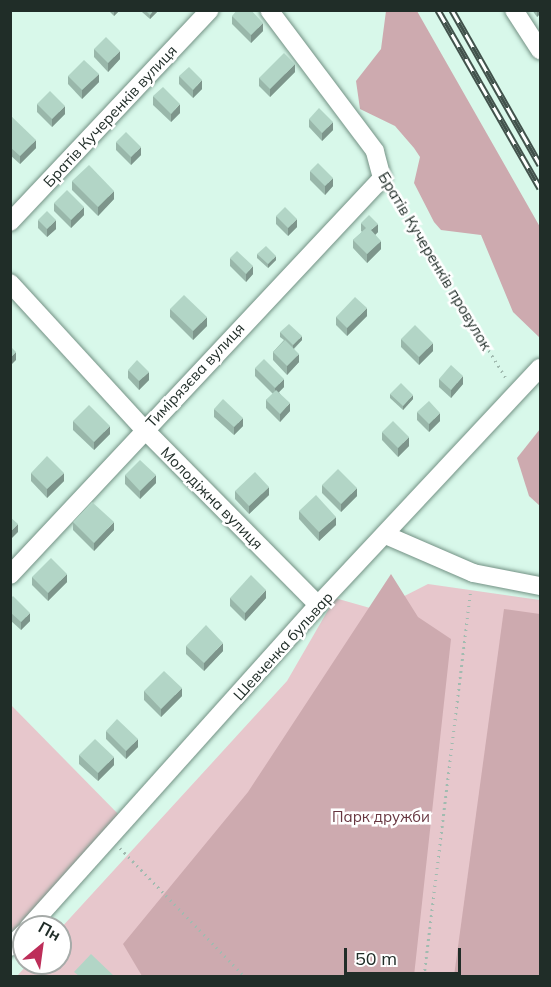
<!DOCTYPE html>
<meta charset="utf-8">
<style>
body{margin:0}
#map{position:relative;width:551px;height:987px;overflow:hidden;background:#d8f8ea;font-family:Mulish,sans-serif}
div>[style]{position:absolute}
.green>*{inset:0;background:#e7c7cc}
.forest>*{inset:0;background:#cdaaaf}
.path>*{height:3px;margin-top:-1.5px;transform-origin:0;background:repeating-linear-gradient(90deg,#a1bbb0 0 1.5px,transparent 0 6px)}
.roads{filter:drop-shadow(0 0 2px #739184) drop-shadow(0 0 2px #739184)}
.minor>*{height:18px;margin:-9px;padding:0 9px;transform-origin:9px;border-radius:9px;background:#fff}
.rail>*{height:7px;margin-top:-3.5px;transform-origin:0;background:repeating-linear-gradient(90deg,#fff 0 14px,#42524c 0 28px);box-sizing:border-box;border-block:2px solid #42524c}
.wall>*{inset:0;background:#99b7aa}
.shaded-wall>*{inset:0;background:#7d958b}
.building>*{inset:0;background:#b2d5c6}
span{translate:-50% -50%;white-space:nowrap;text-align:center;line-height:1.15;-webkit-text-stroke:5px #fff;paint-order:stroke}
.street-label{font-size:15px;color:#202d28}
.park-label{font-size:15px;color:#673640}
.frame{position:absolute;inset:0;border:12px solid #202d28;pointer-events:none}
.north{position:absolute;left:12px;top:915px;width:60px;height:60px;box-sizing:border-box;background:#fff;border:2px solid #a6aba9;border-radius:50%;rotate:29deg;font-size:16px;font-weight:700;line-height:24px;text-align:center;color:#202d28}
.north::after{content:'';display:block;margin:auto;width:21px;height:27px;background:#bd2e59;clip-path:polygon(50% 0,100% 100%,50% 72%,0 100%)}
.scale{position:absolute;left:344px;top:948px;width:117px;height:27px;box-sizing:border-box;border:3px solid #202d28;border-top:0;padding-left:8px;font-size:18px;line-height:21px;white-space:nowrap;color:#202d28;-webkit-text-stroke:4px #fff;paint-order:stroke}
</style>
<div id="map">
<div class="green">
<i style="clip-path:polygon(428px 584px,540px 600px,540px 976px,17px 976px,29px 963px,60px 963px,60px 929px,287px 681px,335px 598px,377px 610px)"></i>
<i style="clip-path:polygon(11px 705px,126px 822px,11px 947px)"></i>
</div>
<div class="forest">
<i style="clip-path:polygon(386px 11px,417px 11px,540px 227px,540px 338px,513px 312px,481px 235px,441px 230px,434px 222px,414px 183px,420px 157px,414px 148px,395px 126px,360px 109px,356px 81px,381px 49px)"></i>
<i style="clip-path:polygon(540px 429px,540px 506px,529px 496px,517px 458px)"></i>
<i style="clip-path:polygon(391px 574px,418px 617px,451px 639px,414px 976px,142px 976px,123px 944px,248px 792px)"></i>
<i style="clip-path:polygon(504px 609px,540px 614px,540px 976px,454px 976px)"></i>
</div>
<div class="path">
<i style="left:391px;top:192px;width:221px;rotate:58.3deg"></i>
<i style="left:120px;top:848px;width:178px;rotate:45.9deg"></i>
<i style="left:424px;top:976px;width:389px;rotate:-83.1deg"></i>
</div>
<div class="roads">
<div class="minor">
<i style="left:514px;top:10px;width:48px;rotate:57deg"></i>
<i style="left:10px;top:222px;width:291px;rotate:-46.7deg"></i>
<i style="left:10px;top:283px;width:198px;rotate:47.5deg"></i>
<i style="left:144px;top:429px;width:247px;rotate:45.3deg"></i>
<i style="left:388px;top:536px;width:93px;rotate:23.5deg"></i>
<i style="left:473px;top:573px;width:68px;rotate:11deg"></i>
<i style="left:10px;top:575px;width:544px;rotate:-46.86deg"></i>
<i style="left:382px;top:178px;width:28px;rotate:-105deg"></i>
<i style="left:375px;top:151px;width:176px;rotate:-126.9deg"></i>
<i style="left:29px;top:927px;width:433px;rotate:-48.1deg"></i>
<i style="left:318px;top:605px;width:325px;rotate:-46.9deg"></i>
<i style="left:10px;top:947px;width:20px;rotate:-45deg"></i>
</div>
</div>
<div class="rail">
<i style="left:438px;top:10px;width:205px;rotate:60.2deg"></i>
<i style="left:452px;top:10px;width:178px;rotate:60.4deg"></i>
</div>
<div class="wall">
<i style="clip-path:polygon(108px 10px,120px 10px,114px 16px)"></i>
<i style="clip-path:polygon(142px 10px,158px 10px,158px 11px,150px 19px,142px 12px)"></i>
<i style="clip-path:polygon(532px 10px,540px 10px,540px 14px,537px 17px)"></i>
<i style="clip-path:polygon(232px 16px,263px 31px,251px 43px,232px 24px)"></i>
<i style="clip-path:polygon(94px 49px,120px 59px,108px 72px,94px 57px)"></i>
<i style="clip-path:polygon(295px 72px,270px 97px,259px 86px,259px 78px)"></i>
<i style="clip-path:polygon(68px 76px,99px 82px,82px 99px,68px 84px)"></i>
<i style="clip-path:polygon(179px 76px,202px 89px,193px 98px,179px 84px)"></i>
<i style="clip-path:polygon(153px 96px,180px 113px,171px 122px,153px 105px)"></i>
<i style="clip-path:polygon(37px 104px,65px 114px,52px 127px,37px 112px)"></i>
<i style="clip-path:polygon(10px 115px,36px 148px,20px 164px,10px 155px)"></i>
<i style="clip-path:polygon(309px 119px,333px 130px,322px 141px,309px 127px)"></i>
<i style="clip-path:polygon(116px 142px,141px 155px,131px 165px,116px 150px)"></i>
<i style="clip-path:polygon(310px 171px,333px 186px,325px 195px,310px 180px)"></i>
<i style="clip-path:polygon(72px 181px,114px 199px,98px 216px,72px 190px)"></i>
<i style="clip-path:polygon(54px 203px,84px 215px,71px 228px,54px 211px)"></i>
<i style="clip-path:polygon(276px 216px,297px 227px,288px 236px,276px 224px)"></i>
<i style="clip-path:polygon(38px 220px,56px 229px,47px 237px,38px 228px)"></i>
<i style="clip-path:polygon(361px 223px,378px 232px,375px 235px,381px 249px,367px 263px,353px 248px,353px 240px,362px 232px,361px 231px)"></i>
<i style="clip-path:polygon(257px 254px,276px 260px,268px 268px,257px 258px)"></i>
<i style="clip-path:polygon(230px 258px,253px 274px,246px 282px,230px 266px)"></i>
<i style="clip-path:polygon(170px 309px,207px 326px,193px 340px,170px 317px)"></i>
<i style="clip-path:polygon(367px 316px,347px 336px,336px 325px,336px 317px)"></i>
<i style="clip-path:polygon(280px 332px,302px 340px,294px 349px,299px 362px,287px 375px,273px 360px,273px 352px,284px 340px,280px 337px)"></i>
<i style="clip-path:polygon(401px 339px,433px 351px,419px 365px,401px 347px)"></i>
<i style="clip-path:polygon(255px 368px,284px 387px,279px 392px,290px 411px,280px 422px,266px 408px,266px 400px,273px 394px,255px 376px)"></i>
<i style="clip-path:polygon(128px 370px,149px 380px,139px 390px,128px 378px)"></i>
<i style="clip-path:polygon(439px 379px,463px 384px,451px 398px,439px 387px)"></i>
<i style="clip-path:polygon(390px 394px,413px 399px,403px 410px,390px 398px)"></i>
<i style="clip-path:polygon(214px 409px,243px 426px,234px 435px,214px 417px)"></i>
<i style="clip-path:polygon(417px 412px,440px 421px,429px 432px,417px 420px)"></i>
<i style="clip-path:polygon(73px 421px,110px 434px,94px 450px,73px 430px)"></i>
<i style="clip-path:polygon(382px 432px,409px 446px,398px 457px,382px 440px)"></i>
<i style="clip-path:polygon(31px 473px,64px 481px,47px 498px,31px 481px)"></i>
<i style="clip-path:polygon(125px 475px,156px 483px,140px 499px,125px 484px)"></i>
<i style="clip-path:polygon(322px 485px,357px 496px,341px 512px,322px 493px)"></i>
<i style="clip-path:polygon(235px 491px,269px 495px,249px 514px,235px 499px)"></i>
<i style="clip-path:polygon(299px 511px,336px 525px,319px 541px,299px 519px)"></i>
<i style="clip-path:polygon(73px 522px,114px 530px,94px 551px,73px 530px)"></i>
<i style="clip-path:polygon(32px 577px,67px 582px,48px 601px,32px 585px)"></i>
<i style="clip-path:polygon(230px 598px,266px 598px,245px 621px,230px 606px)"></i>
<i style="clip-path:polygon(10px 599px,30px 621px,21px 630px,10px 620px)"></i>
<i style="clip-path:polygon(186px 646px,223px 651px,204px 671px,186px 654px)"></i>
<i style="clip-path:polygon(144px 691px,182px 696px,161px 717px,144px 700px)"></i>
<i style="clip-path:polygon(106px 731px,138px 747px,126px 759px,106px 739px)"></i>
<i style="clip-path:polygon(79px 755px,114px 765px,98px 781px,79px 764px)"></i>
</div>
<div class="shaded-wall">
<i style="clip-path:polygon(114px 10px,120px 10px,114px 16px)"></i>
<i style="clip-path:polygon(154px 10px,158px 11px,150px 19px,150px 15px)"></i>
<i style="clip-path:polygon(537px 10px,540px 10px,540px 14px,537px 17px)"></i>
<i style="clip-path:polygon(263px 23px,263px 31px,251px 43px,251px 35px)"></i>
<i style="clip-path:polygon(120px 51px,120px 59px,108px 72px,108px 63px)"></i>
<i style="clip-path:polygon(295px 64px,295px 72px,270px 97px,270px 89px)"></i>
<i style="clip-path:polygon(99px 74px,99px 82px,82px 99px,82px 90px)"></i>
<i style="clip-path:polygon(202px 80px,202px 89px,193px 98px,193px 90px)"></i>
<i style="clip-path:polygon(180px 104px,180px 113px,171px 122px,171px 114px)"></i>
<i style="clip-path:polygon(65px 106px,65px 114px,52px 127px,52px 119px)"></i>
<i style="clip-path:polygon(333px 122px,333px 130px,322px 141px,322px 133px)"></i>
<i style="clip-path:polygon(36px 140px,36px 148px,20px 164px,20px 156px)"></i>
<i style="clip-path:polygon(141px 147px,141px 155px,131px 165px,131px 157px)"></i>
<i style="clip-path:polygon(333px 178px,333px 186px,325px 195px,325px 186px)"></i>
<i style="clip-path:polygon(114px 191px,114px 199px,98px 216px,98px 207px)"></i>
<i style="clip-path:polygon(84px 207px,84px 215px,71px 228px,71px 220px)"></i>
<i style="clip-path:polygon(297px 219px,297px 227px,288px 236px,288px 228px)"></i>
<i style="clip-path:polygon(56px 220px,56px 229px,47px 237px,47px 229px)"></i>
<i style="clip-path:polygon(378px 224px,378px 232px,371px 239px,371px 230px)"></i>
<i style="clip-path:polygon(381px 241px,381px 249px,367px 263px,367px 254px)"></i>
<i style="clip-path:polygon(276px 256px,276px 260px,268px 268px,268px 264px)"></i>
<i style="clip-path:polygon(253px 266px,253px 274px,246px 282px,246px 274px)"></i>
<i style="clip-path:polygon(367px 308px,367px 316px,347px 336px,347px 328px)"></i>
<i style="clip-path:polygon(207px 317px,207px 326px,193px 340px,193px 331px)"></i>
<i style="clip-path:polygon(302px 336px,302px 340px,293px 349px,293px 345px)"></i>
<i style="clip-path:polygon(433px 343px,433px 351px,419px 365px,419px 357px)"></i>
<i style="clip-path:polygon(16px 352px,16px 360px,10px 366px,10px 358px)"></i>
<i style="clip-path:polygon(299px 354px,299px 362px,287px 375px,287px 366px)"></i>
<i style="clip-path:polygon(149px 372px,149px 380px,139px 390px,139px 381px)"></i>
<i style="clip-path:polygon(463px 376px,463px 384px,451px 398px,451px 390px)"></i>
<i style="clip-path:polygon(284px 379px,284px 387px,275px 396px,275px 388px)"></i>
<i style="clip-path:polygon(413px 395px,413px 399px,403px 410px,403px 406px)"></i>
<i style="clip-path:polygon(290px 403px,290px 411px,280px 422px,280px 414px)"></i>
<i style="clip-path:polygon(440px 413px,440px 421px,429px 432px,429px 424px)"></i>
<i style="clip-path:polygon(243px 418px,243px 426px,234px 435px,234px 427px)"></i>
<i style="clip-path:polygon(110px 426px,110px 434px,94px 450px,94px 442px)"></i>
<i style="clip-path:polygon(409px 437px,409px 446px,398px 457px,398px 448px)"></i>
<i style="clip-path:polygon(64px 473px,64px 481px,47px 498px,47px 489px)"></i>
<i style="clip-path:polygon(156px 475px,156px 483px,140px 499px,140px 491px)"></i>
<i style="clip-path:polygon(269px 487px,269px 495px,249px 514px,249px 506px)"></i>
<i style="clip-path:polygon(357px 488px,357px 496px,341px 512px,341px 504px)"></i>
<i style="clip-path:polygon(336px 517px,336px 525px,319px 541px,319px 532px)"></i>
<i style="clip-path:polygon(114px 522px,114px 530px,94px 551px,94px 543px)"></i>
<i style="clip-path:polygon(18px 524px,18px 532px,10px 540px,10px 532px)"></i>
<i style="clip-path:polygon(67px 574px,67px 582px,48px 601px,48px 593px)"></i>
<i style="clip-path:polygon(266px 590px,266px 598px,245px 621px,245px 613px)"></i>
<i style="clip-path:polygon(30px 613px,30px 621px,21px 630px,21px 622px)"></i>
<i style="clip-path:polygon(223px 643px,223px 651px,204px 671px,204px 663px)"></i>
<i style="clip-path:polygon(182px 688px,182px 696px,161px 717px,161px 709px)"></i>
<i style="clip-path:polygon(138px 739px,138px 747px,126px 759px,126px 751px)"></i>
<i style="clip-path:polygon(114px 757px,114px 765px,98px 781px,98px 773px)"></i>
</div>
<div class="building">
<i style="clip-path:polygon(145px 10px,154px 10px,150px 15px)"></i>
<i style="clip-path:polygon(237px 10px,251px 10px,263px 23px,251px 35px,232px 16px)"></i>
<i style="clip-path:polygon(106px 37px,120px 51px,108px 63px,94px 49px)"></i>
<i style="clip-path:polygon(284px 53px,295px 64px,270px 89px,259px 78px)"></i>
<i style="clip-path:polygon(84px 60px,99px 74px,82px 90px,68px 76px)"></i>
<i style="clip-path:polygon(189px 67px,202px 80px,193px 90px,179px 76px)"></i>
<i style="clip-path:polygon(163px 87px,180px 104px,171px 114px,153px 96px)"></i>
<i style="clip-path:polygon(50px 91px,65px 106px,52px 119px,37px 104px)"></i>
<i style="clip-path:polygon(319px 108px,333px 122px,322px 133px,309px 119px)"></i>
<i style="clip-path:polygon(10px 115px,36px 140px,20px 156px,10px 147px)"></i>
<i style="clip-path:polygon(126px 132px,141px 147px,131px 157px,116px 142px)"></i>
<i style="clip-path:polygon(318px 163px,333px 178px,325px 186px,310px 171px)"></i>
<i style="clip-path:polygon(89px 165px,114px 191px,98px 207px,72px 181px)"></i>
<i style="clip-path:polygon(67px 190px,84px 207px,71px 220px,54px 203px)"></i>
<i style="clip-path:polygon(285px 207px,297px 219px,288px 228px,276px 216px)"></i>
<i style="clip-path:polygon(47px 211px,56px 220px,47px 229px,38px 220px)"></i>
<i style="clip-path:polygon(369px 215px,378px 224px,371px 230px,381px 241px,367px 254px,353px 240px,366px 228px,361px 223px)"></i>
<i style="clip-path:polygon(266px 246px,276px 256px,268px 264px,257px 254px)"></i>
<i style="clip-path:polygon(237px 251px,253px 266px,246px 274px,230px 258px)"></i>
<i style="clip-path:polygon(184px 295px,207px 317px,193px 331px,170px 309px)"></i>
<i style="clip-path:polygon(355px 297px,367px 308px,347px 328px,336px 317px)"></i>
<i style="clip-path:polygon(289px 324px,302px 336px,293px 345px,280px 332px)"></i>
<i style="clip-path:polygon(415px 325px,433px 343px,419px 357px,401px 339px)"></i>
<i style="clip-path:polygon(285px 340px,299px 354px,287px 366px,273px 352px)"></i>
<i style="clip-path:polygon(10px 346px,16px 352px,10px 358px)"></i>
<i style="clip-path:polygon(264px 359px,284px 379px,275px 388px,255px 368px)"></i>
<i style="clip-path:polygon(137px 360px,149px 372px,139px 381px,128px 370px)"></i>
<i style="clip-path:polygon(451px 365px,463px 376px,451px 390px,439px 379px)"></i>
<i style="clip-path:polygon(401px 383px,413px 395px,403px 406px,390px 394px)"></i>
<i style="clip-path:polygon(276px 390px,290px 403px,280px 414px,266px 400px)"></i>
<i style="clip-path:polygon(223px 399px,243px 418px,234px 427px,214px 409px)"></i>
<i style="clip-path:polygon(429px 401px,440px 413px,429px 424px,417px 412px)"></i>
<i style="clip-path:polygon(89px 405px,110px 426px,94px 442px,73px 421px)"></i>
<i style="clip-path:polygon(393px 421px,409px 437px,398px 448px,382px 432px)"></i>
<i style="clip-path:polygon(47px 456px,64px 473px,47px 489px,31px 473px)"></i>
<i style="clip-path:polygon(140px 460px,156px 475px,140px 491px,125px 475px)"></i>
<i style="clip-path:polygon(338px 469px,357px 488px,341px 504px,322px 485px)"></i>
<i style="clip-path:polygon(255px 472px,269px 487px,249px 506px,235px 491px)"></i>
<i style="clip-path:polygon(316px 495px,336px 517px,319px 532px,299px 511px)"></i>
<i style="clip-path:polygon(92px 502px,114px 522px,94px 543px,73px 522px)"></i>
<i style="clip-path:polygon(10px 517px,18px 524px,10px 532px)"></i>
<i style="clip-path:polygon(51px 558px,67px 574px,48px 593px,32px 577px)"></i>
<i style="clip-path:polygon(251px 575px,266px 590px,245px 613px,230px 598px)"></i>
<i style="clip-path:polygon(13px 596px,30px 613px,21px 622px,10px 612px,10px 599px)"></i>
<i style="clip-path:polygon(206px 625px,223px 643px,204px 663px,186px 646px)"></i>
<i style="clip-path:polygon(164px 671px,182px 688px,161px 709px,144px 691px)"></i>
<i style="clip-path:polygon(117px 719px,138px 739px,126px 751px,106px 731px)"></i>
<i style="clip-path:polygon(95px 739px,114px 757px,98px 773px,79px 755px)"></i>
<i style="clip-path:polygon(91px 954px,114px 976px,79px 976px,74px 972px)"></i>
</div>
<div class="street-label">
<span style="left:110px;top:116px;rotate:-47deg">Братів Кучеренків вулиця</span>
<span style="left:435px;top:261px;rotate:59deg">Братів Кучеренків провулок</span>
<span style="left:195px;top:375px;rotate:-47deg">Тимірязєва вулиця</span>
<span style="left:212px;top:498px;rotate:45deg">Молодіжна вулиця</span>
<span style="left:283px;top:646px;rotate:-48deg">Шевченка бульвар</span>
</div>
<div class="park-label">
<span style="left:381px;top:817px">Парк дружби</span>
</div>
<div class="frame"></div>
<div class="north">Пн</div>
<div class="scale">50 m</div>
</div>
